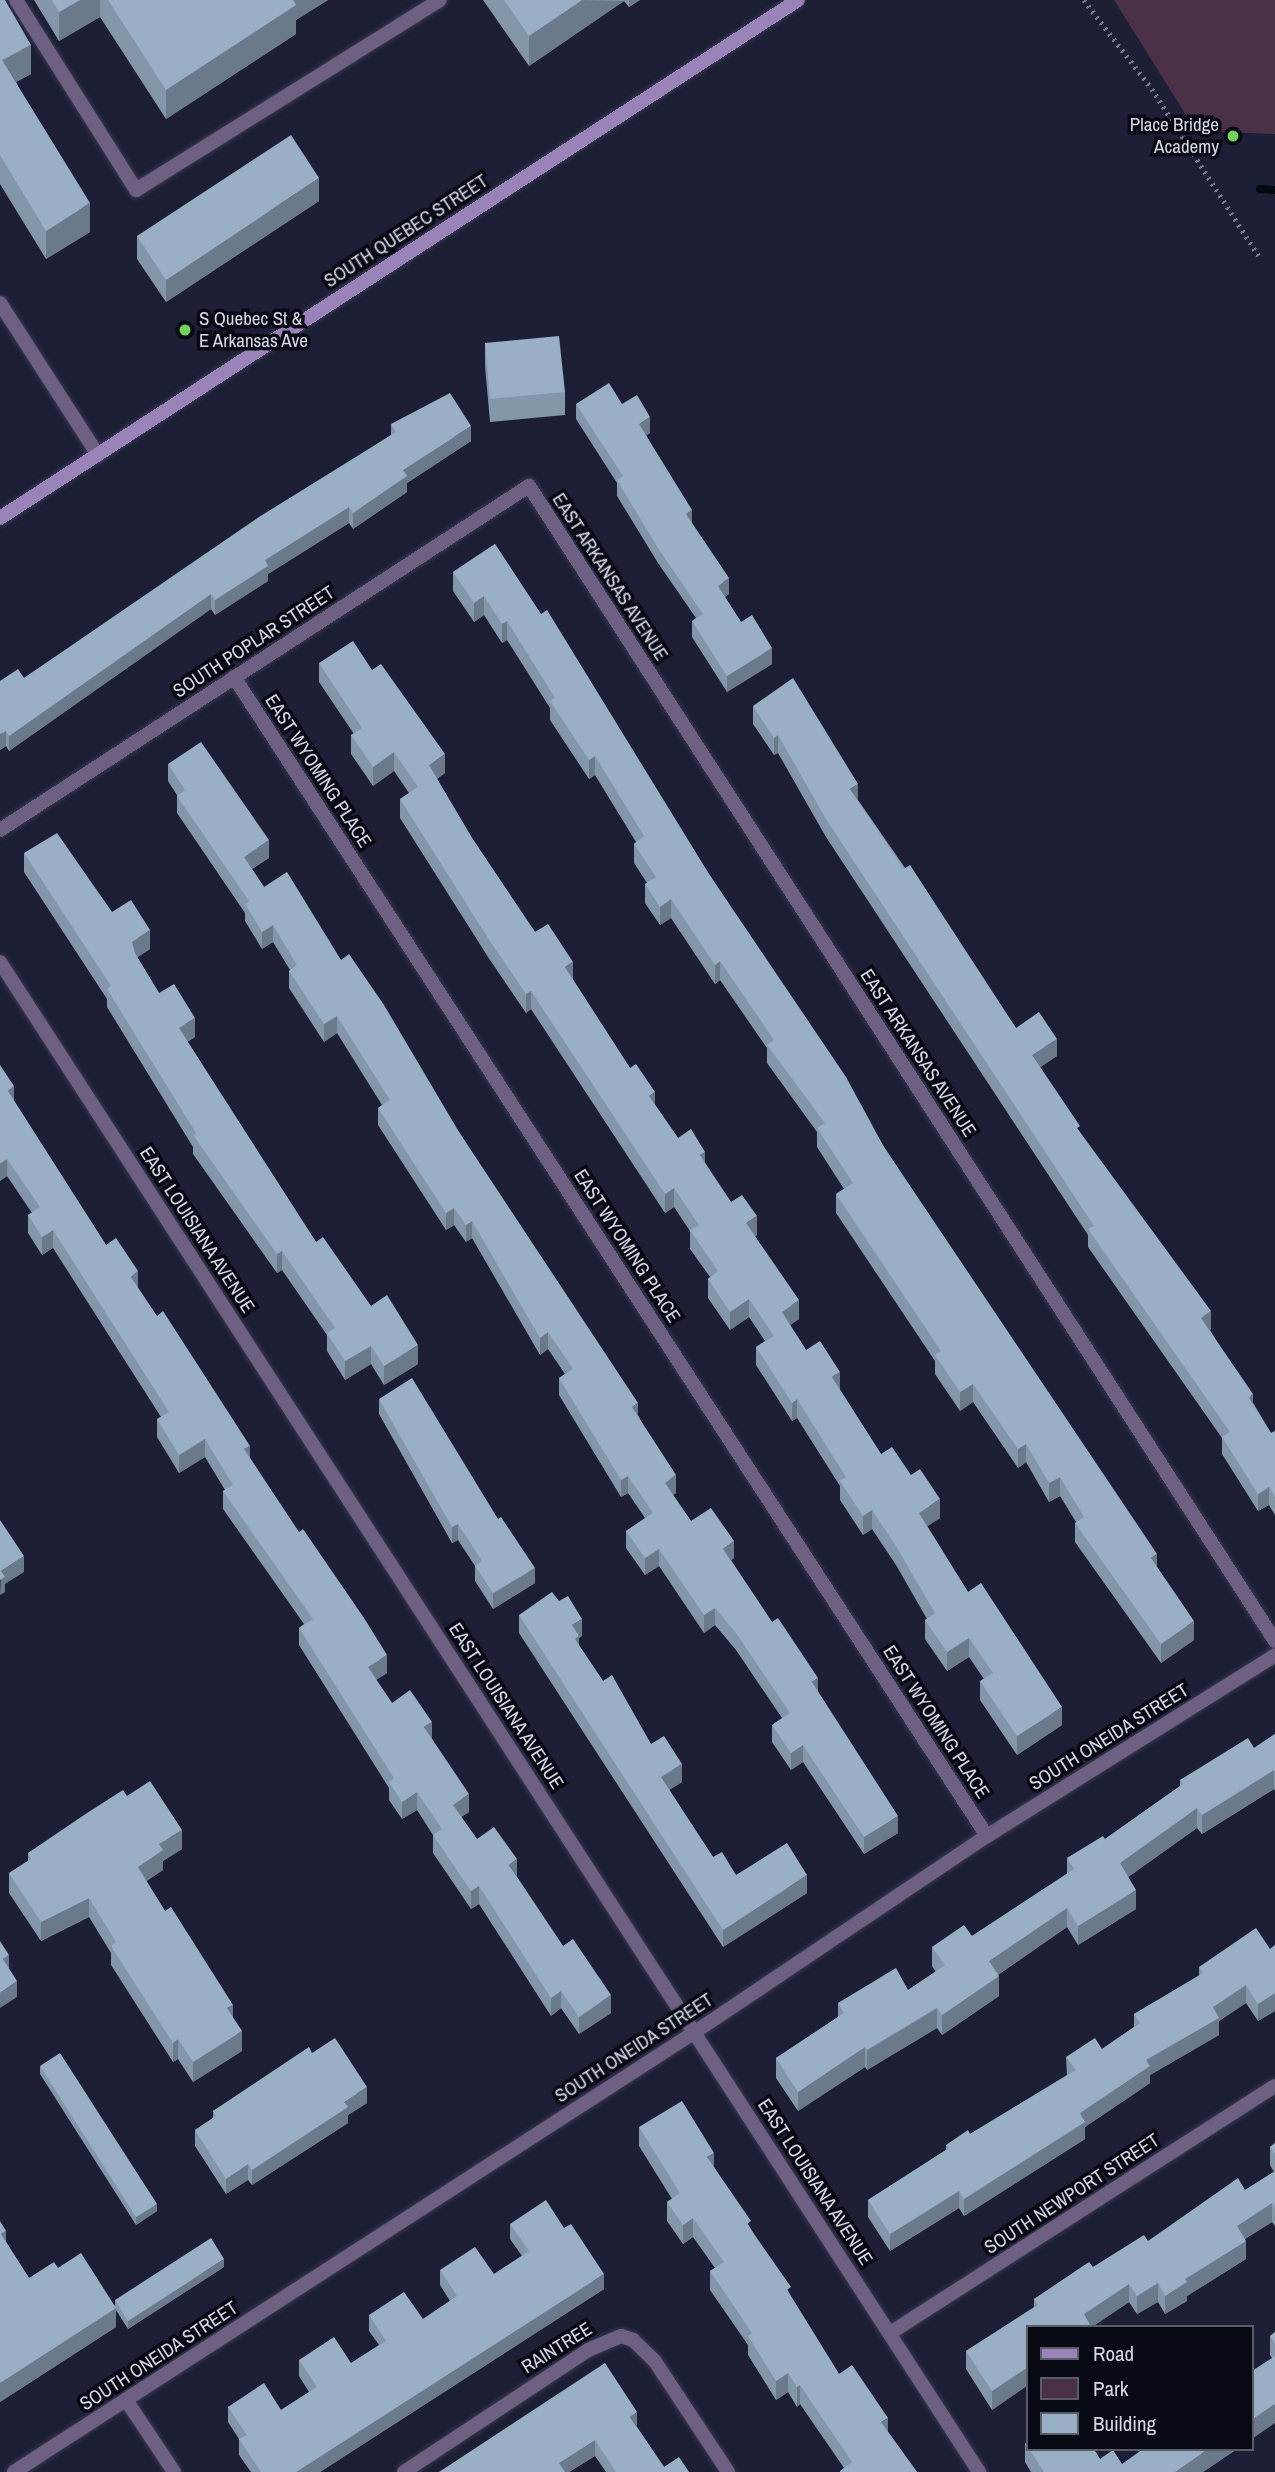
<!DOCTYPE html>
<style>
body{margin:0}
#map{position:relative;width:1275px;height:2472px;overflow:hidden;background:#1c1f35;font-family:"Archivo Narrow",sans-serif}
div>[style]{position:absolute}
.green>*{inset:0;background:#4b3148}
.stream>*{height:8px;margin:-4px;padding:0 4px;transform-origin:4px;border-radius:4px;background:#000b10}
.path>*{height:4.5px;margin-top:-2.25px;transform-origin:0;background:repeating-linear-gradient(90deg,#75788b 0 2px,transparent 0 7px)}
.roads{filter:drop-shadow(0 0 2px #36394e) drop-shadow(0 0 2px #36394e)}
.service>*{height:14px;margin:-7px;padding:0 7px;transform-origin:7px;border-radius:7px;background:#6e6082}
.minor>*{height:14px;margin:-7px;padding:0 7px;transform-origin:7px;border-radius:7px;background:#6e6082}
.tertiary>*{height:14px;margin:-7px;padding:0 7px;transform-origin:7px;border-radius:7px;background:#6e6082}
.secondary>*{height:14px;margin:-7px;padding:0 7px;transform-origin:7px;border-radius:7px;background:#9a83b9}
.wall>*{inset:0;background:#8496aa}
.shaded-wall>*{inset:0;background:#6b7a8b}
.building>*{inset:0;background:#99afc6}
.dots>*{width:19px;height:19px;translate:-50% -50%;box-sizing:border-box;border:4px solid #080a13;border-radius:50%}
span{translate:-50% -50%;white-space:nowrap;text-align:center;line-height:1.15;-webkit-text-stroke:7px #080a13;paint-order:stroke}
.poi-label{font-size:19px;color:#d4d8e7}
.right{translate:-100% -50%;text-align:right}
.left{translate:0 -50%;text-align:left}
.street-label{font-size:19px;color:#d4d8e7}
.legend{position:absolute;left:1026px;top:2325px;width:228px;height:126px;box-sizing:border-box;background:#080a13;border:2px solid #5a5c68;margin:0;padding:9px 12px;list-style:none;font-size:21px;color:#d4d8e7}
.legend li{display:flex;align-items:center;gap:14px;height:35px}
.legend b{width:35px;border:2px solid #5a5c68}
</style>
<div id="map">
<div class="green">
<i style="clip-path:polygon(1114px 0,1275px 0,1275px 134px,1196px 131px)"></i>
</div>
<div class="stream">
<i style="left:1260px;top:189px;width:15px;rotate:4deg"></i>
</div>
<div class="path">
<i style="left:1084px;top:0;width:112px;rotate:52.6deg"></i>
<i style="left:1152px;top:89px;width:198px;rotate:57.4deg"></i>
</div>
<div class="roads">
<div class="service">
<i style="left:16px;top:0;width:225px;rotate:57.7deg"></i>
<i style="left:136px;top:190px;width:358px;rotate:-32deg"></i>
<i style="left:126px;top:2400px;width:87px;rotate:56.3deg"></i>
<i style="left:404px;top:2472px;width:221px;rotate:-33.5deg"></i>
<i style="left:588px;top:2350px;width:36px;rotate:-23deg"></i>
<i style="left:621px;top:2336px;width:13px;rotate:18deg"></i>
<i style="left:633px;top:2340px;width:29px;rotate:44deg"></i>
<i style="left:654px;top:2360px;width:134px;rotate:56.5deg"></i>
</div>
<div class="minor">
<i style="left:0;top:303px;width:181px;rotate:57.2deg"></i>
<i style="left:234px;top:677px;width:1382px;rotate:56.99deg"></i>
<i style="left:0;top:830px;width:631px;rotate:-33.04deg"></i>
<i style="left:529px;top:486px;width:1375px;rotate:57.14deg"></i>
<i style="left:0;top:962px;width:1800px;rotate:57.04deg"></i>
<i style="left:890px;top:2333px;width:457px;rotate:-32.7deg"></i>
</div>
<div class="tertiary">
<i style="left:14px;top:2472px;width:811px;rotate:-32.87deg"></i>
<i style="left:695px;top:2032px;width:352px;rotate:-33.9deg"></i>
<i style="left:987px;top:1836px;width:340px;rotate:-32.1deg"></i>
</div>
<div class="secondary">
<i style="left:0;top:518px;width:951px;rotate:-32.99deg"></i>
</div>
</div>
<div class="wall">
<i style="clip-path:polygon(0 0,31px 74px,16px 82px,90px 232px,46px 259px,0 184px)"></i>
<i style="clip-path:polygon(34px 0,328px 0,296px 20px,296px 34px,166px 119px,100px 17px,59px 41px)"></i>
<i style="clip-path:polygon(483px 0,640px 0,629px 7px,624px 1px,529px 66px)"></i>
<i style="clip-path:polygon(319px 201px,166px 302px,137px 259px,137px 236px)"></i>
<i style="clip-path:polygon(485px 343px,565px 392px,565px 415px,490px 422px,485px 366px)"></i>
<i style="clip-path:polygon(576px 404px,622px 404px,650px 433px,646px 435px,729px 594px,725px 597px,741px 622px,772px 664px,727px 692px,692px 637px,692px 621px,696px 618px,658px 563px,617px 496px,617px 483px,576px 419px)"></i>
<i style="clip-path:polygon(391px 424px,471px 441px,407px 483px,407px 492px,353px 529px,349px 523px,268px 574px,268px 581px,215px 615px,211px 609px,9px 751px,6px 746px,0 750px,0 681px,24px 678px,391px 435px)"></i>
<i style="clip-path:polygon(495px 544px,709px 874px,884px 1147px,1157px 1567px,1194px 1640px,1161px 1663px,1075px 1542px,1075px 1523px,1076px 1522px,1060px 1496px,1049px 1502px,1026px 1462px,1018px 1468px,973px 1402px,960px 1411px,935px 1374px,935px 1361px,836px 1213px,836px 1194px,844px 1189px,817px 1147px,817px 1132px,767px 1063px,767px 1048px,720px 980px,715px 984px,671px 918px,660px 925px,645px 903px,645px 884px,647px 883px,634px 863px,634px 844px,636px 842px,595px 775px,589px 779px,550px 720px,550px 708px,507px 640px,502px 643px,484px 615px,474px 622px,453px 591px,453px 572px)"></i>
<i style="clip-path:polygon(319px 663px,372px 670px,445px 773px,437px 779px,472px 838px,535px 932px,573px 980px,630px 1068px,678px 1138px,705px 1164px,731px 1202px,757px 1235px,755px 1236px,799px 1319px,790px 1325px,806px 1350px,840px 1390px,881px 1454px,940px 1518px,927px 1526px,968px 1592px,1062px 1725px,1017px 1755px,980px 1700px,980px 1681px,984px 1679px,969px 1657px,947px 1671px,925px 1639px,925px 1620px,927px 1619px,896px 1565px,872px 1529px,863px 1535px,840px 1500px,840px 1486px,797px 1418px,792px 1421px,756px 1365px,756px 1347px,765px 1341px,749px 1317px,730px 1330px,708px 1298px,708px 1279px,710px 1277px,690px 1249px,690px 1231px,674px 1207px,665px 1213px,531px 1009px,526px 1013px,488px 957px,400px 818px,400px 799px,409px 793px,394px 771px,373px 786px,351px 754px,351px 735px,354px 734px,319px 682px)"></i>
<i style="clip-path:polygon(753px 706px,858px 800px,1016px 1028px,1057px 1056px,1040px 1067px,1080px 1133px,1211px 1329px,1210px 1330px,1271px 1433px,1275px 1431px,1275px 1515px,1269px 1505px,1258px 1511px,1222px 1454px,1222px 1438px,1088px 1247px,1088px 1235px,826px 837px,778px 753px,774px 755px,753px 724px)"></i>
<i style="clip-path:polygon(168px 764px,269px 858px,252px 869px,264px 887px,341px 960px,459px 1132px,638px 1415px,676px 1493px,673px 1495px,691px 1521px,734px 1558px,731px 1560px,818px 1692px,898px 1833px,864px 1854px,803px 1762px,791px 1770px,772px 1742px,772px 1725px,782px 1718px,736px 1650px,715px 1625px,704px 1633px,659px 1566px,645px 1575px,626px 1548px,626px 1531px,645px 1518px,628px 1493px,621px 1497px,559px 1395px,559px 1378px,565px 1374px,548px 1349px,540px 1355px,472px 1238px,466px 1242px,454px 1225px,446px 1230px,378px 1125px,378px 1108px,382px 1105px,337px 1033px,324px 1042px,289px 988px,289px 971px,290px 970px,273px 942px,262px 949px,245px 921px,245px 913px,177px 813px,177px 795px,168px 781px)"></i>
<i style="clip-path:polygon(24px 853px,112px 912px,150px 949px,137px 957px,159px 993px,195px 1037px,187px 1042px,316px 1242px,371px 1306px,418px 1364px,384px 1385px,371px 1364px,345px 1380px,327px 1351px,327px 1335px,282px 1270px,277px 1273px,193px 1154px,193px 1147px,107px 1007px,107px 999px,24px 872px)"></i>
<i style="clip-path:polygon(14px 1101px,106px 1245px,138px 1289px,250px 1458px,387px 1673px,376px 1680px,392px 1703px,432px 1739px,469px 1812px,461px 1817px,477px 1839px,517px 1877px,563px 1946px,611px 2013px,579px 2034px,561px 2008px,551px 2016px,479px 1904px,471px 1909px,433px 1853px,433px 1835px,417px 1810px,402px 1819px,389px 1800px,389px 1788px,299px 1645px,299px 1628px,304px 1624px,223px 1509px,223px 1491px,225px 1490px,205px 1457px,179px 1473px,157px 1437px,157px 1419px,161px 1417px,53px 1248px,42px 1255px,28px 1233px,28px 1215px,32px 1213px,7px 1176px,0 1181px)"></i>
<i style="clip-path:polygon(379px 1399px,498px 1519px,535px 1583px,493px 1609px,475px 1581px,475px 1566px,458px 1540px,452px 1543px,379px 1414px)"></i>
<i style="clip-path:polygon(519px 1615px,582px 1636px,579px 1638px,579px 1646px,603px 1681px,651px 1744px,682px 1782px,669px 1790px,713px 1857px,736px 1875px,807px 1893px,723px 1947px,519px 1633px)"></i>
<i style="clip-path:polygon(1275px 1734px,1275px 1791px,1274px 1789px,1202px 1834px,1197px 1828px,1128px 1877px,1136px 1909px,1078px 1945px,1067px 1927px,998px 1975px,999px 1996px,942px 2035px,937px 2028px,867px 2070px,865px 2067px,798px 2111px,776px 2078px,776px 2058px,838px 2017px,838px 2003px,908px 1990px,936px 1972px,932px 1966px,932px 1947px,972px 1936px,1067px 1874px,1067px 1858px,1105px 1839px,1180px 1786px,1180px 1780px,1254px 1748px)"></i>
<i style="clip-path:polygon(127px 1796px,182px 1849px,163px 1861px,163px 1870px,146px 1881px,233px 2018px,242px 2051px,193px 2082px,178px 2059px,173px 2062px,111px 1965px,111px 1953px,89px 1917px,41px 1941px,9px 1893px,9px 1873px,28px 1861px,28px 1853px)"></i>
<i style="clip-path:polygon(1275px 1945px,1275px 2011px,1258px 2021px,1246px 2003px,1219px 2021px,1219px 2035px,1150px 2075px,1150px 2083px,1085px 2127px,1085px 2139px,964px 2216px,959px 2208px,890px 2251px,868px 2217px,868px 2200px,946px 2150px,946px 2145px,970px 2134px,1067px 2075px,1066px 2057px,1102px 2049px,1134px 2027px,1134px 2014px,1199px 1976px,1199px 1967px,1270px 1949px)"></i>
<i style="clip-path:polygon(312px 2053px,367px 2103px,348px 2115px,348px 2123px,252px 2185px,248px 2180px,226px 2194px,195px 2146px,195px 2130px,213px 2118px,213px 2111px)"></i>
<i style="clip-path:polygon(40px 2066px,157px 2211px,136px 2225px,40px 2074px)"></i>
<i style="clip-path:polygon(639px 2127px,714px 2167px,791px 2296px,839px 2374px,888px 2432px,917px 2472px,840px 2472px,844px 2468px,800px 2404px,797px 2407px,788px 2392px,776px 2400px,748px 2355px,748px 2345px,710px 2290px,710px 2271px,715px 2268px,693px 2237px,683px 2244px,667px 2221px,667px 2202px,672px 2199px,639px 2146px)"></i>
<i style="clip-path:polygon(1275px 2143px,1275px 2226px,1272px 2222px,1245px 2239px,1246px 2259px,1187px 2296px,1187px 2301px,1165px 2314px,1158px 2302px,1137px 2314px,1129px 2302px,1092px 2327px,1028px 2327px,1028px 2385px,992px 2410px,966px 2369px,966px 2351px,1034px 2307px,1034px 2299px,1093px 2267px,1148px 2241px,1245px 2190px,1274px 2172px,1270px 2165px,1270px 2147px)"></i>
<i style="clip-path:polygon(510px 2224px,604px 2289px,320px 2472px,251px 2472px,239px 2455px,239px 2439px,228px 2422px,228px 2407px,281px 2410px,309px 2392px,299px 2376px,299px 2360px,351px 2363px,379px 2345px,369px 2331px,369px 2315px,423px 2319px,450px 2301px,440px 2285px,440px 2270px,494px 2274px,522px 2256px,510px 2239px)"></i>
<i style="clip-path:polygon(6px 2242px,29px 2278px,58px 2268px,115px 2306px,115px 2300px,224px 2267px,128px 2329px,116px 2310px,116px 2327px,0 2402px)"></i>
<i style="clip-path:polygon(1275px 2332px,1275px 2423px,1272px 2358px,1270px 2355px,1270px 2336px)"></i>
<i style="clip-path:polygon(637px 2427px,664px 2467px,689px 2472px,606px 2472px,595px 2456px,569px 2472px,439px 2472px)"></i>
<i style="clip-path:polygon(1025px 2443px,1122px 2464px,1237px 2449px,1203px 2472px,1031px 2472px,1025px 2462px)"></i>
</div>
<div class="shaded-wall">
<i style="clip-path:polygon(80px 0,100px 0,100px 17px,59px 41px,59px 12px)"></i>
<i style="clip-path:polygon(290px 0,328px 0,296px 20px,296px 34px,166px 119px,166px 90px)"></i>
<i style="clip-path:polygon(582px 0,624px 1px,529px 66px,529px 36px)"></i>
<i style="clip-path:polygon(629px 0,640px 0,629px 7px)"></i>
<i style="clip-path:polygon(31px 45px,31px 74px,2px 89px,2px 60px)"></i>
<i style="clip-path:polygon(319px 178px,319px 201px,166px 302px,166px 280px)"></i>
<i style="clip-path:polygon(90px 203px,90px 232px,46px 259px,46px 231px)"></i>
<i style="clip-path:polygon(650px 417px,650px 433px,639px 440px,639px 424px)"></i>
<i style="clip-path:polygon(471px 426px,471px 441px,407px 483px,407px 492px,353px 529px,353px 513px,403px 470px)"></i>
<i style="clip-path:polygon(349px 507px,349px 523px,268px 574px,268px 581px,215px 615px,215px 600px,265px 560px)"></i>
<i style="clip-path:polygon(692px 510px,692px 526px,686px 514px)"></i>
<i style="clip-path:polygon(729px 578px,729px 594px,718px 602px,718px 586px)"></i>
<i style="clip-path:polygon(211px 594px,211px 609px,9px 751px,9px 736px)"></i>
<i style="clip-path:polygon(484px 596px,484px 615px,474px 622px,474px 603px)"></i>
<i style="clip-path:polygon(507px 621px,507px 640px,502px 643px,502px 624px)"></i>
<i style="clip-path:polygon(772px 648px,772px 664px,727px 692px,727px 676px)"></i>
<i style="clip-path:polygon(6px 731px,6px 746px,0 750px,0 734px)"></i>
<i style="clip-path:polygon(778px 735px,778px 753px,774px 755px,774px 738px)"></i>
<i style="clip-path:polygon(394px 752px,394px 771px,373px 786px,373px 767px)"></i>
<i style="clip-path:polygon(445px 754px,445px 773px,429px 784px,429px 765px)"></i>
<i style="clip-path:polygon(595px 756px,595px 775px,589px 779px,589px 760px)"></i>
<i style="clip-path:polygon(858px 784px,858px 802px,850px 789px)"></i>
<i style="clip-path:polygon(269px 840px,269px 858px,244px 874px,244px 857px)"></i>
<i style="clip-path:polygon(671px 899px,671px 918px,660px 925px,660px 907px)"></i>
<i style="clip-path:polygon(273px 925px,273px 942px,262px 949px,262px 932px)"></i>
<i style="clip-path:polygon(150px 930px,150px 949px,132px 961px,132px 942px)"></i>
<i style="clip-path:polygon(720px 961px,720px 980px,715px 984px,715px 965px)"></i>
<i style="clip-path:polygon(573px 962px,573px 981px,565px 967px)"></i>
<i style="clip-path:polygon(531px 991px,531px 1009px,526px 1013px,526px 994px)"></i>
<i style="clip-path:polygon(337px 1016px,337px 1033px,324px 1042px,324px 1024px)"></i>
<i style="clip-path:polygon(195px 1018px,195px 1037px,179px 1047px,179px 1028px)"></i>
<i style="clip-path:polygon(1057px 1039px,1057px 1056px,1032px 1073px,1032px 1055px)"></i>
<i style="clip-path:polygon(14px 1086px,14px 1104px,8px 1091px)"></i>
<i style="clip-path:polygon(655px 1092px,655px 1111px,649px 1096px)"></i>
<i style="clip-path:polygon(705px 1152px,705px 1170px,700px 1155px)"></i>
<i style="clip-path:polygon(7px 1159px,7px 1176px,0 1181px,0 1164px)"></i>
<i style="clip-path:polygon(674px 1188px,674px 1207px,665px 1213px,665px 1194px)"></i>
<i style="clip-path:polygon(454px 1208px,454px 1225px,446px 1230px,446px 1213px)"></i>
<i style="clip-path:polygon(757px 1216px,757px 1235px,746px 1242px,746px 1223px)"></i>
<i style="clip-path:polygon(472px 1221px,472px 1238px,466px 1242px,466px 1225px)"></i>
<i style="clip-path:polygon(53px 1230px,53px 1248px,42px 1255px,42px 1237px)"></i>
<i style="clip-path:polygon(282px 1251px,282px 1270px,277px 1273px,277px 1254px)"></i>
<i style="clip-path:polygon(138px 1271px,138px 1289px,131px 1277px)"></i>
<i style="clip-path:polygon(749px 1299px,749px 1317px,730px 1330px,730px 1312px)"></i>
<i style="clip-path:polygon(799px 1300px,799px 1319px,782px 1330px,782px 1312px)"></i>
<i style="clip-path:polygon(1211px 1311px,1211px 1329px,1201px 1335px,1201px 1318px)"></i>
<i style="clip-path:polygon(548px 1332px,548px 1349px,540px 1355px,540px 1338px)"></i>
<i style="clip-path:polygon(418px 1345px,418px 1364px,384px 1385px,384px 1366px)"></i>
<i style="clip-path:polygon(371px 1346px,371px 1364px,345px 1380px,345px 1361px)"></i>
<i style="clip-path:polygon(840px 1372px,840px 1391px,832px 1377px)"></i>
<i style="clip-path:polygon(973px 1384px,973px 1402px,960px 1411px,960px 1392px)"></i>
<i style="clip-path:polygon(1253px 1394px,1253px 1412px,1249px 1398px)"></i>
<i style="clip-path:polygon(797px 1399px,797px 1418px,792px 1421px,792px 1403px)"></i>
<i style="clip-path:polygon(638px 1403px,638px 1421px,632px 1407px)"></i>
<i style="clip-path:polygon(205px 1439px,205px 1457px,179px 1473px,179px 1455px)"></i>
<i style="clip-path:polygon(1026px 1444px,1026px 1462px,1018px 1468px,1018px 1449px)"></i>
<i style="clip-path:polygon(250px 1446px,250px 1464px,244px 1449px)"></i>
<i style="clip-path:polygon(676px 1475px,676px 1493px,665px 1500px,665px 1483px)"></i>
<i style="clip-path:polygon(628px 1476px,628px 1493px,621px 1497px,621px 1480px)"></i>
<i style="clip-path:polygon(1060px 1477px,1060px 1496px,1049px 1502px,1049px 1483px)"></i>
<i style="clip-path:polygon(1269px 1487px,1269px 1505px,1258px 1511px,1258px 1494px)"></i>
<i style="clip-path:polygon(940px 1499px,940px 1518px,919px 1532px,919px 1513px)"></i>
<i style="clip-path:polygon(872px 1510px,872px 1529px,863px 1535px,863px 1516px)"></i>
<i style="clip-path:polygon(458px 1524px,458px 1540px,452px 1543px,452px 1527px)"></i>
<i style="clip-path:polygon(734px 1541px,734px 1558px,723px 1566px,723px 1549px)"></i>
<i style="clip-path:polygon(659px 1549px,659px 1566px,645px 1575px,645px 1558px)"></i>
<i style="clip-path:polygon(1157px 1554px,1157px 1573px,1151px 1558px)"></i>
<i style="clip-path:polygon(24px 1556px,24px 1572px,5px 1584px,5px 1592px,0 1595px,1px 1571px)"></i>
<i style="clip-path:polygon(535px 1568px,535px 1583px,493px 1609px,493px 1593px)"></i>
<i style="clip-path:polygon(715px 1608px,715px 1625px,704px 1633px,704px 1615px)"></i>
<i style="clip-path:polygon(582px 1619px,582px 1636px,579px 1638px,579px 1654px,572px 1625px)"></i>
<i style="clip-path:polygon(1194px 1621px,1194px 1640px,1161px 1663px,1161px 1644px)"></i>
<i style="clip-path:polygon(969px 1638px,969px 1657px,947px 1671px,947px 1652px)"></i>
<i style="clip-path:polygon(387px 1655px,387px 1673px,368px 1685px,368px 1667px)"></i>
<i style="clip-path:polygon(818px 1678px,818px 1695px,812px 1682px)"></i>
<i style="clip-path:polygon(1062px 1707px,1062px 1725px,1017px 1755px,1017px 1736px)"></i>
<i style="clip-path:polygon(432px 1722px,432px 1740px,424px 1727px)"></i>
<i style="clip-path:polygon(803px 1745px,803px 1762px,791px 1770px,791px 1753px)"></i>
<i style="clip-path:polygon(682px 1764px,682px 1782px,661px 1795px,661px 1777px)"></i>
<i style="clip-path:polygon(1274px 1770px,1274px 1789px,1202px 1834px,1202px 1815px)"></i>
<i style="clip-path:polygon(417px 1792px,417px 1810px,402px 1819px,402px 1802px)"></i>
<i style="clip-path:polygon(469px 1794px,469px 1812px,453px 1822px,453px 1805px)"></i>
<i style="clip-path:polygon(1197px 1808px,1197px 1828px,1120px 1883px,1120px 1863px)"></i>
<i style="clip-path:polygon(898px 1816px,898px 1833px,864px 1854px,864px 1837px)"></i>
<i style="clip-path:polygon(182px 1830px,182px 1849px,163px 1861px,163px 1870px,138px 1887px,138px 1867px,159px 1844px)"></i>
<i style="clip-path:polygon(517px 1859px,517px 1877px,509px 1865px)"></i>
<i style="clip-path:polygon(807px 1875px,807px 1893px,723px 1947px,723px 1930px)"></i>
<i style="clip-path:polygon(479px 1886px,479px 1904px,471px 1909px,471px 1891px)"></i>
<i style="clip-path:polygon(1136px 1890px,1136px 1909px,1078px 1945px,1078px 1926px)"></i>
<i style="clip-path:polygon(89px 1898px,89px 1917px,41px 1941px,41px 1922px)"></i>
<i style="clip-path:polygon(1067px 1908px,1067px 1927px,989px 1981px,989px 1961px)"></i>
<i style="clip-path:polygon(9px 1955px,9px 1970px,3px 1959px)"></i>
<i style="clip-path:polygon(999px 1976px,999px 1996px,942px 2035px,942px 2015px)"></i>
<i style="clip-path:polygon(17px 1981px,17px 1997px,0 2008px,0 1993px)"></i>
<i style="clip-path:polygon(1246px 1985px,1246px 2003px,1219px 2021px,1219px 2035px,1150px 2075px,1150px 2083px,1085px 2127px,1085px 2139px,964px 2216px,964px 2199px,1080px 2113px,1213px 2007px)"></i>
<i style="clip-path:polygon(561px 1991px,561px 2008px,551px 2016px,551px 1998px)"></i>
<i style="clip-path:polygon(1275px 1993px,1275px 2011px,1258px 2021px,1258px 2004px)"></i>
<i style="clip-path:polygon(611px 1995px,611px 2013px,579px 2034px,579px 2017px)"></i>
<i style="clip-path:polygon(233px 2005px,233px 2024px,227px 2008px)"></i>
<i style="clip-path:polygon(937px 2008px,937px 2028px,867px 2070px,867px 2050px)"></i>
<i style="clip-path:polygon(242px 2031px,242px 2051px,193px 2082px,193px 2062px)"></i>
<i style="clip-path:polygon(178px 2039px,178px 2059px,173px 2062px,173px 2043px)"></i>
<i style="clip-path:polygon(865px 2047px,865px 2067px,798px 2111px,798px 2092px)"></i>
<i style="clip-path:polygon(367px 2087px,367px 2103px,348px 2115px,348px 2123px,252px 2185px,252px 2170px,344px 2102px)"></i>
<i style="clip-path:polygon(714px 2153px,714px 2172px,707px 2157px)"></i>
<i style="clip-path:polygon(248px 2164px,248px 2180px,226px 2194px,226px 2179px)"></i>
<i style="clip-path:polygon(959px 2191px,959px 2208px,890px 2251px,890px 2234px)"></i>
<i style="clip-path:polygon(1272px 2203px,1272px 2222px,1237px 2244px,1237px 2226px)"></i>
<i style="clip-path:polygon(157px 2204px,157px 2211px,136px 2225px,136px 2217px)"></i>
<i style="clip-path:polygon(693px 2218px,693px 2237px,683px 2244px,683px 2225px)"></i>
<i style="clip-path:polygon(6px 2231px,6px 2250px,1px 2234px)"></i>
<i style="clip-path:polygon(1246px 2241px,1246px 2259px,1187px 2296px,1187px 2301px,1165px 2314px,1165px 2296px,1185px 2279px)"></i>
<i style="clip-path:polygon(224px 2259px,224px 2267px,128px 2329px,128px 2321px)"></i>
<i style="clip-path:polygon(604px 2274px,604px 2289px,320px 2472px,296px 2472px)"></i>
<i style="clip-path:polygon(1158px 2283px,1158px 2302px,1137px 2314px,1137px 2296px)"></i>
<i style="clip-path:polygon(1129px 2284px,1129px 2302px,1092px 2327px,1084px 2327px,1084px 2314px)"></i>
<i style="clip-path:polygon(116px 2308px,116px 2327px,0 2402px,0 2383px)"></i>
<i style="clip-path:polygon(1028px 2367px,1028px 2385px,992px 2410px,992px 2391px)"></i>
<i style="clip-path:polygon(788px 2373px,788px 2392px,776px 2400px,776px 2381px)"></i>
<i style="clip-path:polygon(800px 2385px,800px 2404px,797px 2407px,797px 2387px)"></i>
<i style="clip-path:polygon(1275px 2404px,1275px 2423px,1252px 2439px,1252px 2420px)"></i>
<i style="clip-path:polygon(637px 2412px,637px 2427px,630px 2417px)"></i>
<i style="clip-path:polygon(888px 2418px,888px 2437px,881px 2422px)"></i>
<i style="clip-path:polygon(595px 2440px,595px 2456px,569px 2472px,559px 2472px,559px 2463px)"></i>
<i style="clip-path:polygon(1208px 2449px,1237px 2449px,1203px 2472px,1175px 2472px)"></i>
</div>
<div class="building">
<i style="clip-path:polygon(0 0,5px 0,31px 45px,2px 60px,90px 203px,46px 231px,0 155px)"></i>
<i style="clip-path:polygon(52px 0,80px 0,59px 12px)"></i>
<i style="clip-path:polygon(108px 0,293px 0,296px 5px,166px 90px)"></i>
<i style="clip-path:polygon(504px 0,582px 0,529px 36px)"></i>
<i style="clip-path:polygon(291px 135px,319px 178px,166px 280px,137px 236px)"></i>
<i style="clip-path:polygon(559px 336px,565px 392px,490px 399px,485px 343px)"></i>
<i style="clip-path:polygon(609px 383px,622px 404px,637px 395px,650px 417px,639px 424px,692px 510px,686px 514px,729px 578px,718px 586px,741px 622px,752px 615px,772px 648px,727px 676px,692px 621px,703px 614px,658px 548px,617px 480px,623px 476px,576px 404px)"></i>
<i style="clip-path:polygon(450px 393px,471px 426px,403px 470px,407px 476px,353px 513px,349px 507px,265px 560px,268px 566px,215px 600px,211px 594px,9px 736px,6px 731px,0 734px,0 681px,18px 669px,24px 678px,259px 517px,396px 432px,391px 424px)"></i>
<i style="clip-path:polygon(495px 544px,541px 614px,547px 610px,709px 874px,846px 1077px,884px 1147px,1157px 1554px,1151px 1558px,1194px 1621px,1161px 1644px,1075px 1523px,1084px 1517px,1060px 1477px,1049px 1483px,1026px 1444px,1018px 1449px,973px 1384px,960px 1392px,935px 1355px,941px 1351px,836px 1194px,853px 1183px,817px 1128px,825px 1123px,767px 1045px,774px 1040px,720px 961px,715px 965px,671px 899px,660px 907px,645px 884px,656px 877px,634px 844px,644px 836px,595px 756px,589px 760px,550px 701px,555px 698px,507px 621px,502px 624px,484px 596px,474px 603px,453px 572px)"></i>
<i style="clip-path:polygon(353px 641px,372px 670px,381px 664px,445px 754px,429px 765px,472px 838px,535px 932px,548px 924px,573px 962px,565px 967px,630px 1068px,636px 1064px,655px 1092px,649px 1096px,678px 1138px,691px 1129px,705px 1152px,700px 1155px,731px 1202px,742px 1195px,757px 1216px,746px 1223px,799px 1300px,782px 1312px,806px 1350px,820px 1341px,840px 1372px,832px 1377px,881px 1454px,892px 1447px,911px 1475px,920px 1469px,940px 1499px,919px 1513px,968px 1592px,981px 1583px,1062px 1707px,1017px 1736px,980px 1681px,993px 1673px,969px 1638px,947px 1652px,925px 1620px,935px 1613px,896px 1546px,872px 1510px,863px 1516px,840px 1481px,846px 1477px,797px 1399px,792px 1403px,756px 1347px,774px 1336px,749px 1299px,730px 1312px,708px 1279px,718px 1271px,690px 1230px,699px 1225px,674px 1188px,665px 1194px,531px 991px,526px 994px,488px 938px,400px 799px,418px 787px,394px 752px,373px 767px,351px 735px,362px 728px,319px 663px)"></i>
<i style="clip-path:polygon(793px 678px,858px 784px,850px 789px,904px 869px,910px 865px,1016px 1028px,1039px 1012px,1057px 1039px,1032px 1055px,1080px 1126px,1077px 1128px,1211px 1311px,1201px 1318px,1253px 1394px,1249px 1398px,1271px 1433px,1275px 1431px,1275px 1497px,1269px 1487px,1258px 1494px,1222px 1437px,1230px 1432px,1088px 1229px,1094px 1226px,826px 819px,778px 735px,774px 738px,753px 706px)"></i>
<i style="clip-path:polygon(201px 742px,269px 840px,244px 857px,264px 887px,287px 872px,341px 960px,349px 954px,384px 1005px,459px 1132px,638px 1403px,632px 1407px,676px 1475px,665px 1483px,691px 1521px,711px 1508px,734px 1541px,723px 1549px,772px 1622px,778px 1618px,818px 1678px,812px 1682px,898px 1816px,864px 1837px,803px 1745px,791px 1753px,772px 1725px,790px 1713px,736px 1633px,715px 1608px,704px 1615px,659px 1549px,645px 1558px,626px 1531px,653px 1513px,628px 1476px,621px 1480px,559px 1378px,573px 1369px,548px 1332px,540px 1338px,472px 1221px,466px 1225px,454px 1208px,446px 1213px,378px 1108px,390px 1100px,337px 1016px,324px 1024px,289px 971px,297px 965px,273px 925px,262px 932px,245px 904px,249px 901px,177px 796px,185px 790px,168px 764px)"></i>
<i style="clip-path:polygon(57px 833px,112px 912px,131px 900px,150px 930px,132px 942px,135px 953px,159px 993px,174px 984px,195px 1018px,179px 1028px,316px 1242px,323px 1237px,371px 1306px,387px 1295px,418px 1345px,384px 1366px,371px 1346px,345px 1361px,327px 1333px,335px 1328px,282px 1251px,277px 1254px,193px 1135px,196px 1133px,107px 989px,111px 986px,24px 853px)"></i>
<i style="clip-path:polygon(0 1065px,14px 1086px,8px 1091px,106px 1245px,116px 1238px,138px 1271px,131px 1277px,157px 1316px,163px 1311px,250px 1446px,244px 1449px,299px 1532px,303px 1529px,364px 1618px,387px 1655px,368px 1667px,392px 1703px,410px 1690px,432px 1722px,424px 1727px,469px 1794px,453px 1805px,477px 1839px,494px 1827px,517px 1859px,509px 1865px,563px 1946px,573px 1939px,611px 1995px,579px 2017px,561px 1991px,551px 1998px,479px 1886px,471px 1891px,433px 1835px,442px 1829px,417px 1792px,402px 1802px,389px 1782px,394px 1778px,299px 1628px,313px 1619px,223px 1491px,233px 1485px,205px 1439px,179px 1455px,157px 1419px,169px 1412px,53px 1230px,42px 1237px,28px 1215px,40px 1207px,7px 1159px,0 1164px)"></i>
<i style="clip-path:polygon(412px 1378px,498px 1519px,501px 1517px,535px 1568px,493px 1593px,475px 1566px,482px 1561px,458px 1524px,452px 1527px,379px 1399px)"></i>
<i style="clip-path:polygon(0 1520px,24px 1556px,1px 1571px,5px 1577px,0 1580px)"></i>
<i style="clip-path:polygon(552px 1592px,559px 1601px,568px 1596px,582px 1619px,572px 1625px,579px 1636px,575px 1639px,603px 1681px,612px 1675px,651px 1744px,664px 1736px,682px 1764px,661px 1777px,713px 1857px,722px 1852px,736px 1875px,787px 1843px,807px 1875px,723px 1930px,519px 1615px)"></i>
<i style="clip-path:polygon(1275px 1734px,1275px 1771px,1274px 1770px,1202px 1815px,1197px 1808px,1120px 1863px,1136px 1890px,1078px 1926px,1067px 1908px,989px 1961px,999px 1976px,942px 2015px,937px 2008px,867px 2050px,865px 2047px,798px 2092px,776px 2058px,844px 2013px,838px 2003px,896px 1968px,908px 1990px,945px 1965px,932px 1947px,964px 1925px,972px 1936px,1074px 1869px,1067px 1858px,1103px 1836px,1105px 1839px,1183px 1784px,1180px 1780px,1248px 1738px,1254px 1748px)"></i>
<i style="clip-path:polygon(150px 1781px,182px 1830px,159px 1844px,163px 1850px,138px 1867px,165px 1911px,171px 1907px,233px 2005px,227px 2008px,242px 2031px,193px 2062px,178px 2039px,173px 2043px,111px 1946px,116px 1942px,89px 1898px,41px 1922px,9px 1873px,31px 1859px,28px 1853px,87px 1813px,123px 1790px,127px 1796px)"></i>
<i style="clip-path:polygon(1256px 1928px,1270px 1949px,1275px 1945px,1275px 1993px,1258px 2004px,1246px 1985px,1213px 2007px,1219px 2018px,1146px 2060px,1150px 2066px,1080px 2113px,1085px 2122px,964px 2199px,959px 2191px,890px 2234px,868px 2200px,949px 2148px,946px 2145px,968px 2130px,970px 2134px,1076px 2070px,1066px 2057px,1095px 2038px,1102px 2049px,1140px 2023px,1134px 2014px,1203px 1973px,1199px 1967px)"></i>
<i style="clip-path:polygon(0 1941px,9px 1955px,3px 1959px,17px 1981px,0 1993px)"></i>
<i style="clip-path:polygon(335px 2038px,367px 2087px,344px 2102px,348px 2107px,252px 2170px,248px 2164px,226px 2179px,195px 2130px,216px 2116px,213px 2111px,309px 2047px,312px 2053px)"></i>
<i style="clip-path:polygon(60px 2053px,157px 2204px,136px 2217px,40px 2066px)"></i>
<i style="clip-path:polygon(682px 2101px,714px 2153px,707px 2157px,751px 2221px,747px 2224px,791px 2287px,787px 2290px,839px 2374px,852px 2365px,888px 2418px,881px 2422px,917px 2472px,840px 2472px,840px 2471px,852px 2462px,800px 2385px,797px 2387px,788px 2373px,776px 2381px,748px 2336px,752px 2333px,710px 2271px,724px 2262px,693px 2218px,683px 2225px,667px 2202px,680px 2193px,639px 2127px)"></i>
<i style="clip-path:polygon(1275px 2143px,1275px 2154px,1270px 2147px)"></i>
<i style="clip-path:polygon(1275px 2171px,1275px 2207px,1272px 2203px,1237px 2226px,1246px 2241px,1185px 2279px,1187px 2282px,1165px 2296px,1158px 2283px,1137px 2296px,1129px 2284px,1084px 2314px,1090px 2325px,1087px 2327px,1028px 2327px,1028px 2367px,992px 2391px,966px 2351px,1038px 2305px,1034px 2299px,1089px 2262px,1093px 2267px,1144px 2235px,1148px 2241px,1238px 2178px,1245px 2190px)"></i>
<i style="clip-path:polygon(546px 2200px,564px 2228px,571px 2224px,604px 2274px,296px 2472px,261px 2472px,239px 2439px,247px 2435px,228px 2407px,264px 2383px,281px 2410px,317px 2387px,299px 2360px,334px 2337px,351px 2363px,386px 2341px,369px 2315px,404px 2292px,423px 2319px,457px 2296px,440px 2270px,475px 2247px,494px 2274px,529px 2251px,510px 2224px)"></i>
<i style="clip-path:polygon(0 2221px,6px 2231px,1px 2234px,29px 2278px,54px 2262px,58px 2268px,81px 2253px,116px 2308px,0 2383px)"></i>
<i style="clip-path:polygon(211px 2238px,224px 2259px,128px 2321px,115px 2300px)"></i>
<i style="clip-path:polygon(1275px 2332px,1275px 2344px,1270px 2336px)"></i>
<i style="clip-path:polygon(1275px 2356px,1275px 2404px,1252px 2420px,1252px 2371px)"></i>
<i style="clip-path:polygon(605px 2363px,637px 2412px,630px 2417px,664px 2467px,679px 2457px,689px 2472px,616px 2472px,595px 2440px,559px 2463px,565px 2472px,439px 2472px)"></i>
<i style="clip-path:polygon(1029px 2449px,1094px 2449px,1100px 2459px,1113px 2450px,1122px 2464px,1143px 2449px,1208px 2449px,1175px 2472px,1044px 2472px)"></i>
</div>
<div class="dots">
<i style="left:1233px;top:136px;background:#73d25d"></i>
<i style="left:185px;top:330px;background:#73d25d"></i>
</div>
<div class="poi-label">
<span class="right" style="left:1219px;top:136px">Place Bridge<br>Academy</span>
<span class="left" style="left:199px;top:330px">S Quebec St &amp;<br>E Arkansas Ave</span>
</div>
<div class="street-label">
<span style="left:406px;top:231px;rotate:-33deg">SOUTH QUEBEC STREET</span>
<span style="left:610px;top:577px;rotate:57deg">EAST ARKANSAS AVENUE</span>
<span style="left:254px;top:642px;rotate:-33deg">SOUTH POPLAR STREET</span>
<span style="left:318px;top:771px;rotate:57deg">EAST WYOMING PLACE</span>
<span style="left:918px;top:1053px;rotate:57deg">EAST ARKANSAS AVENUE</span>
<span style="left:197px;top:1230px;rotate:57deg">EAST LOUISIANA AVENUE</span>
<span style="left:627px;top:1246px;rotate:57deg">EAST WYOMING PLACE</span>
<span style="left:506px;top:1706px;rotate:57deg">EAST LOUISIANA AVENUE</span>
<span style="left:936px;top:1722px;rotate:57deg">EAST WYOMING PLACE</span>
<span style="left:1109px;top:1737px;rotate:-32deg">SOUTH ONEIDA STREET</span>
<span style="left:634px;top:2048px;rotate:-33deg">SOUTH ONEIDA STREET</span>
<span style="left:815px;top:2182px;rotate:57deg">EAST LOUISIANA AVENUE</span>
<span style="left:1072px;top:2194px;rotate:-33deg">SOUTH NEWPORT STREET</span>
<span style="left:557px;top:2348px;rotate:-32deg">RAINTREE</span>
<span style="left:159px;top:2356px;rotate:-33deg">SOUTH ONEIDA STREET</span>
</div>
<ul class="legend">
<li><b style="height:9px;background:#9a83b9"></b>Road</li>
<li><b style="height:19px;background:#4b3148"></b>Park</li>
<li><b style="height:19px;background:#99afc6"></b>Building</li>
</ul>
</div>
